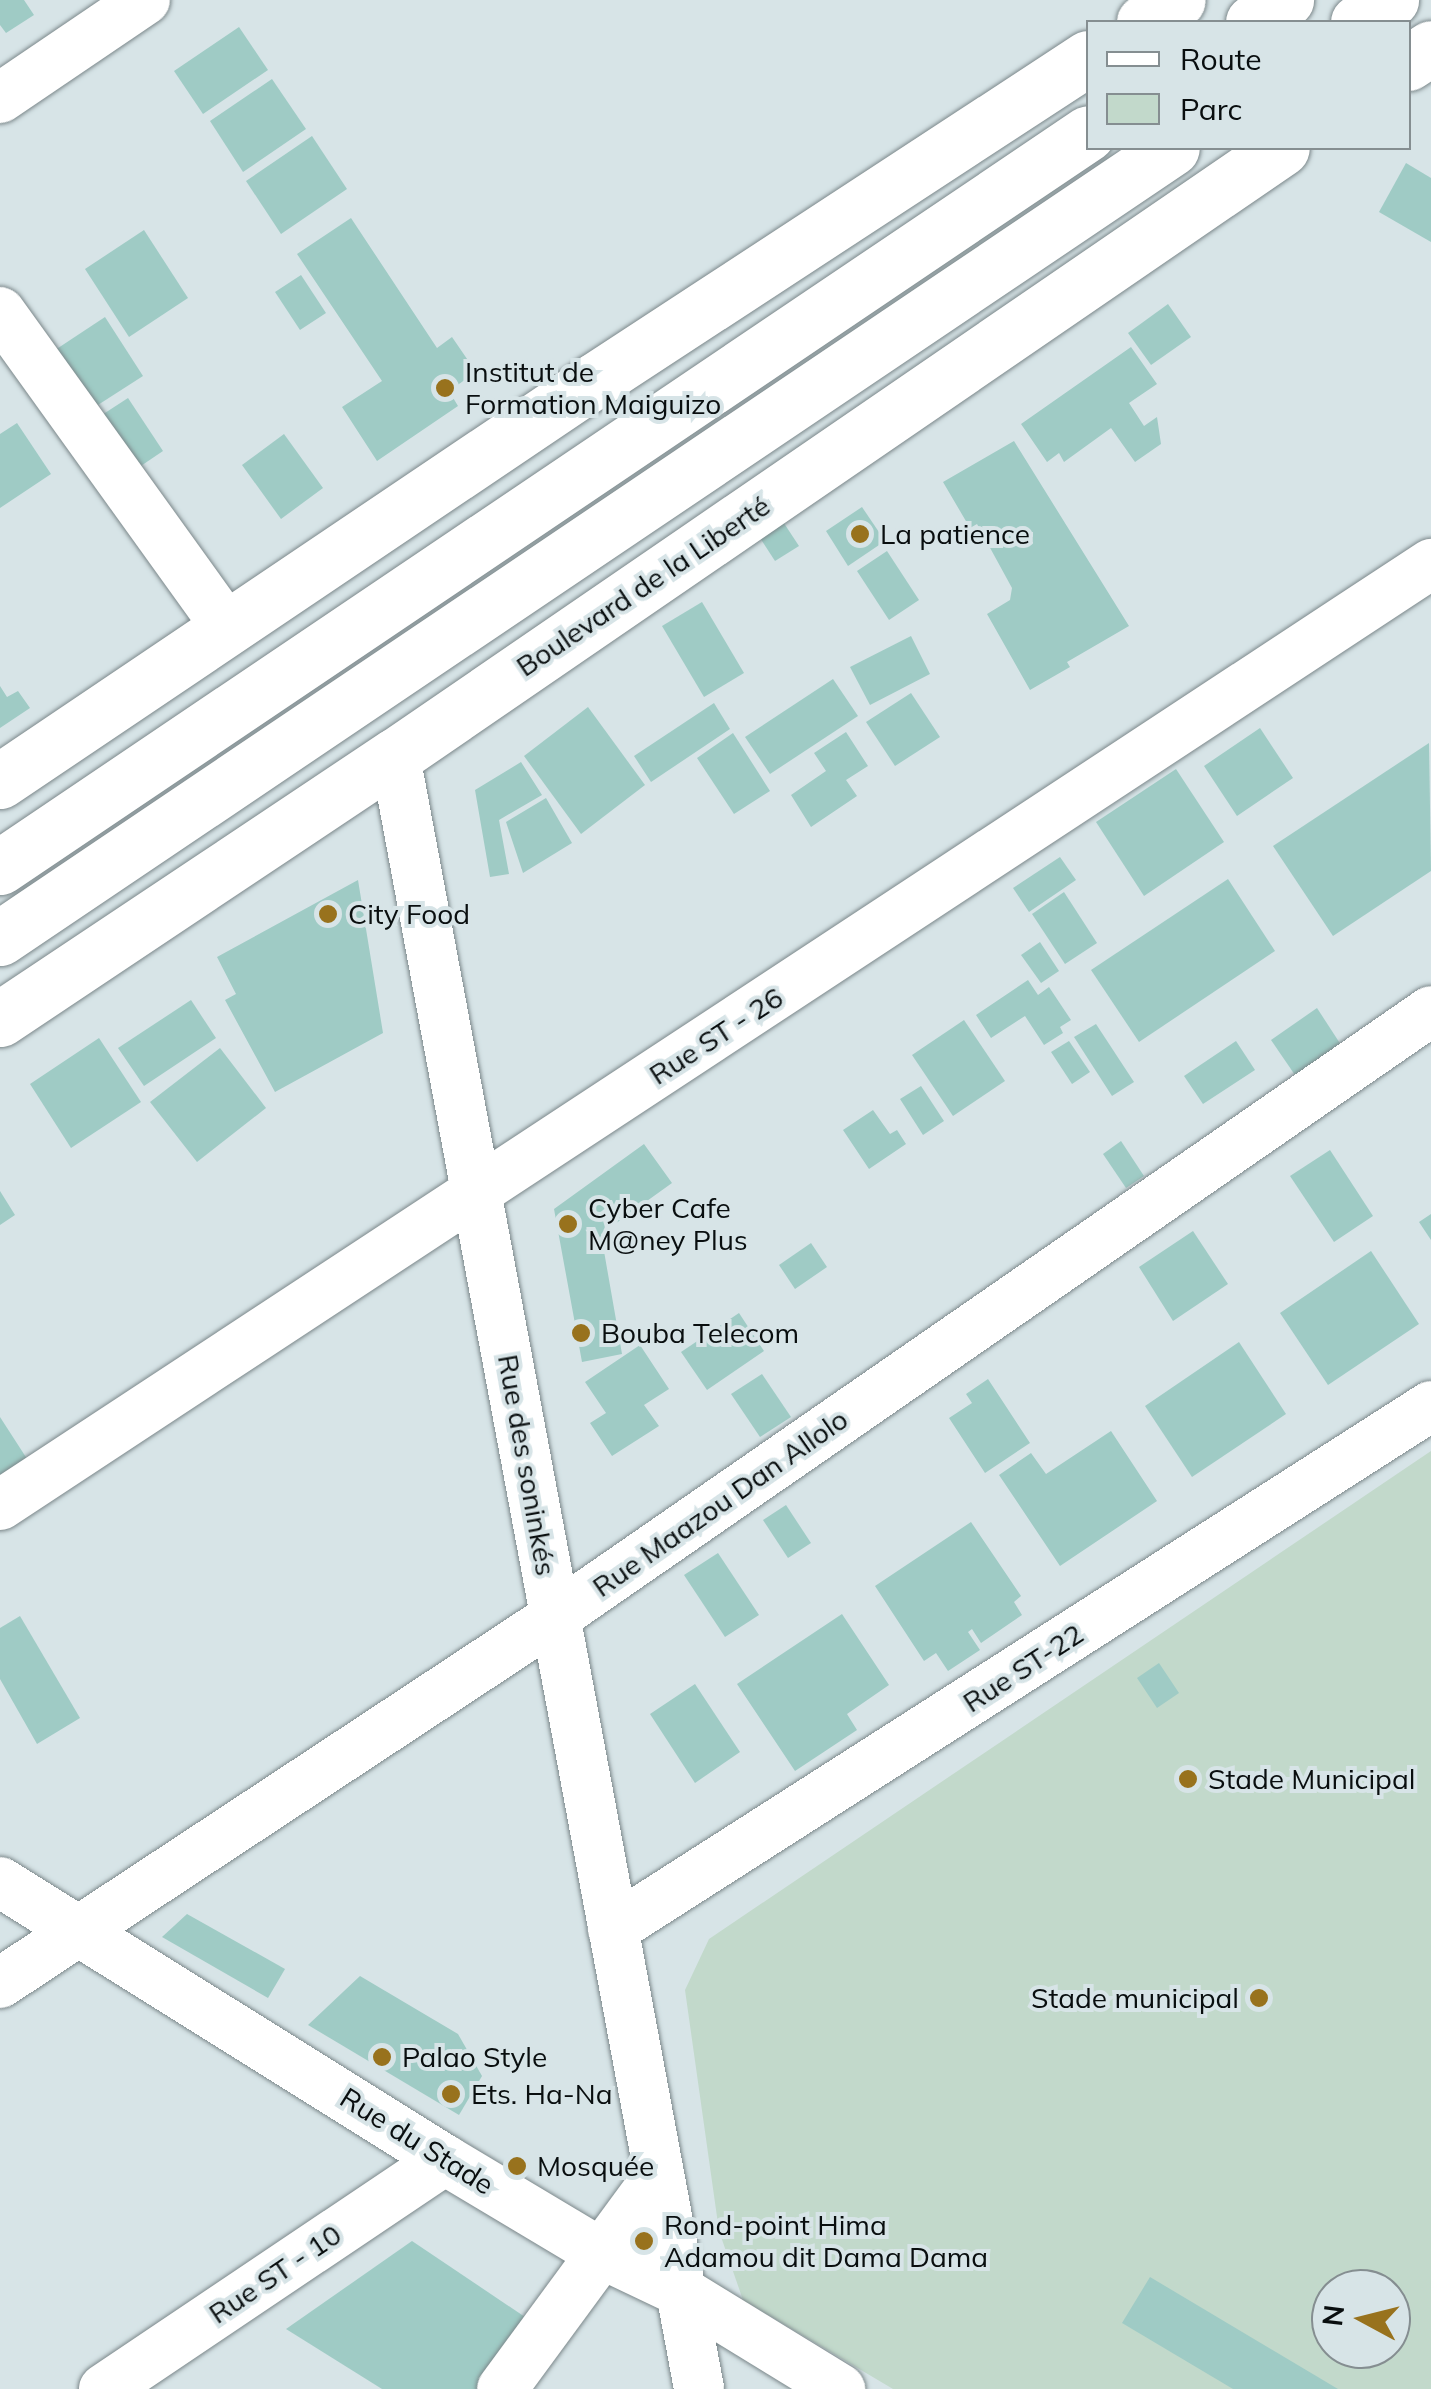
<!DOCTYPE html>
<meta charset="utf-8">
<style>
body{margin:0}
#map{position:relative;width:1431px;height:2389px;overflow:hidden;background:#d7e4e7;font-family:Mulish,sans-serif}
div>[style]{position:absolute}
.green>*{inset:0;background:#c2d9cb}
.building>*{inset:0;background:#9fcbc5}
.roads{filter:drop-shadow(0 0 2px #7b878a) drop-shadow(0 0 2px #7b878a)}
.minor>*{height:50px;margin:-25px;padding:0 25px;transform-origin:25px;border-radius:25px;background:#fff}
.major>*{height:55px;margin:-27.5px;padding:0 27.5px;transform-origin:27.5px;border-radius:27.5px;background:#fff}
.highway>*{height:55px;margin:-27.5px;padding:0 27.5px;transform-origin:27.5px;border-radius:27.5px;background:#fff}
.dots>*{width:28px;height:28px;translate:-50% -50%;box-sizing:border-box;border:5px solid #d7e4e7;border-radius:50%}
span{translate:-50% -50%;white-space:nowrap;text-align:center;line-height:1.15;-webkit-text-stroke:8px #d7e4e7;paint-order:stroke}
.poi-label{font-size:28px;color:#090e0f}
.left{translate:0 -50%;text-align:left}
.right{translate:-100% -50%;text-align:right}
.street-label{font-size:28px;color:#090e0f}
.legend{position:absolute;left:1086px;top:20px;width:325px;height:130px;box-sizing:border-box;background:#d7e4e7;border:2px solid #858e91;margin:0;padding:12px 18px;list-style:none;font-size:30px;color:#090e0f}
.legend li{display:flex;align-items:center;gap:20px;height:50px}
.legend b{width:50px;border:2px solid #858e91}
.north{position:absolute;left:1311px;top:2269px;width:100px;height:100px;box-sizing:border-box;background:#d7e4e7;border:2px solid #858e91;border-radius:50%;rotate:277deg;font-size:28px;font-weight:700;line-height:40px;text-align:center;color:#090e0f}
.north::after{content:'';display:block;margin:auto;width:35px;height:45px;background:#98721d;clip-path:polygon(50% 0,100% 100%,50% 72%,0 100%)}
</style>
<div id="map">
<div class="green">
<i style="clip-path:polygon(evenodd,1431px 1451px,1431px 2389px,893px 2389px,743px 2300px,719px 2231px,685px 1990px,709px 1939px,1431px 1451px,1331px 2289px,1391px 2289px,1391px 2349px,1331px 2349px,1331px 2289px)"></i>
</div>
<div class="building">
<i style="clip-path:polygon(0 0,24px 0,34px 15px,6px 33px,0 25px)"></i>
<i style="clip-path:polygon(239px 27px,268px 70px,203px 114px,174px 71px)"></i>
<i style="clip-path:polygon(272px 79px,306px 129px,243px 172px,210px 121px)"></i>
<i style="clip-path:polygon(312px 136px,347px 189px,281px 234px,246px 181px)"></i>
<i style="clip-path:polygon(1406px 163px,1431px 178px,1431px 242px,1379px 212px)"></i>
<i style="clip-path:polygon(351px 218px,437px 348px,452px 337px,476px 372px,449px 391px,458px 406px,377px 461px,342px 407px,382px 381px,297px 254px)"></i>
<i style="clip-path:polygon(144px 230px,188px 298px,129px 337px,85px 269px)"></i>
<i style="clip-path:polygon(301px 275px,326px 313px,300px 330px,275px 292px)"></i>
<i style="clip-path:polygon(1168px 304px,1191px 337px,1151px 365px,1128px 333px)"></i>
<i style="clip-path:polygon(105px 317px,143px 376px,87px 412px,49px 354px)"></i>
<i style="clip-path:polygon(1131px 347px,1157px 384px,1129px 403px,1144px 426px,1157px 417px,1161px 444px,1135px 462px,1111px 428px,1064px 462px,1059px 453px,1047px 462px,1021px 424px)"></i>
<i style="clip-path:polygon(128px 398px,163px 451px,123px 478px,88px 424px)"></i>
<i style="clip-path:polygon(17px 423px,51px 474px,0 508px,0 434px)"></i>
<i style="clip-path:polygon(284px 434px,323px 488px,281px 519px,242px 465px)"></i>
<i style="clip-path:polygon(1014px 441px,1129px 626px,1067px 662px,1070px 667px,1030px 690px,987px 614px,1010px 600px,1012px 588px,977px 524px,970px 528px,943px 482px)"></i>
<i style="clip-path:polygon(772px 505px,799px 546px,775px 561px,749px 521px)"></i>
<i style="clip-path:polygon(862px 507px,885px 541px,848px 566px,826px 531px)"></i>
<i style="clip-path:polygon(887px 551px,919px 600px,889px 620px,857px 571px)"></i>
<i style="clip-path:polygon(702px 602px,744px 673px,704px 697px,662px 626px)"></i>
<i style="clip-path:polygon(911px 636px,930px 674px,870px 705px,850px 667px)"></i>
<i style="clip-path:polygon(833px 679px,858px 716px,770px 774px,745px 737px)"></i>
<i style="clip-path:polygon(0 686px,7px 697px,18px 691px,30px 708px,0 728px)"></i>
<i style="clip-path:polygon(911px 693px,940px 737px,895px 766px,866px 722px)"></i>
<i style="clip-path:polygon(714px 703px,730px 729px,651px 782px,634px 756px)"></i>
<i style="clip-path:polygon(588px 707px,645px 785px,581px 834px,524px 756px)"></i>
<i style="clip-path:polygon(1260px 728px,1293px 778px,1237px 816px,1204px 766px)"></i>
<i style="clip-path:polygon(846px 732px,868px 766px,846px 780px,857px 796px,811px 827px,791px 795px,826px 771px,814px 753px)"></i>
<i style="clip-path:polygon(733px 733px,770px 791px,734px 814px,697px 758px)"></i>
<i style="clip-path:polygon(1429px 743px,1431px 871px,1333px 936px,1273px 846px)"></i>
<i style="clip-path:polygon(521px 762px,542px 795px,499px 820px,509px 874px,490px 877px,475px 790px)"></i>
<i style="clip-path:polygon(1176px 769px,1224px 842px,1144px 896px,1096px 822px)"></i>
<i style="clip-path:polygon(546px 798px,572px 843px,523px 873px,506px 822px)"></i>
<i style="clip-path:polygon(1060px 857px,1076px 880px,1029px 912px,1013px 888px)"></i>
<i style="clip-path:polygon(1228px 879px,1275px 951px,1139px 1042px,1091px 970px)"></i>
<i style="clip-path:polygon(358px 880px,383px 1033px,275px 1092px,225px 1000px,236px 994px,217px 957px)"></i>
<i style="clip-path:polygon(1064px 892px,1097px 943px,1065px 964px,1032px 914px)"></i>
<i style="clip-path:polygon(1040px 942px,1059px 971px,1041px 983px,1021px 955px)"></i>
<i style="clip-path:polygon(1028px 980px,1038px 995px,1049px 987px,1071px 1020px,1060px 1027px,1063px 1033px,1044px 1045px,1025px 1016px,991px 1038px,976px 1015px)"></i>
<i style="clip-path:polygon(191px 1000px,216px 1038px,144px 1086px,118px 1048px)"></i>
<i style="clip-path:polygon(1317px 1008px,1343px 1048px,1297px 1078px,1271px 1040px)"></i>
<i style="clip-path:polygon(964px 1020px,1005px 1081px,953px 1116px,912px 1055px)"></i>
<i style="clip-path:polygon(1096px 1024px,1134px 1082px,1112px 1096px,1074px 1037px)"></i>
<i style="clip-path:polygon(99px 1038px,141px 1102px,71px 1148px,30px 1084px)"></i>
<i style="clip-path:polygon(1069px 1041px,1090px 1072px,1072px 1084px,1051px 1052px)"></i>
<i style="clip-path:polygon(1236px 1041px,1255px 1070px,1203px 1104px,1184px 1076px)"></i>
<i style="clip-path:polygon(220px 1048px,266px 1108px,197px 1162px,150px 1102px)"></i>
<i style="clip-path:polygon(921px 1086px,944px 1121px,923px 1135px,900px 1099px)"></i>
<i style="clip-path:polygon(873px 1110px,890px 1134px,897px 1130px,906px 1144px,869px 1169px,843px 1130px)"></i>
<i style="clip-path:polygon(1121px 1141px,1144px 1176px,1126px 1188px,1103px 1154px)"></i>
<i style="clip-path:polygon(644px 1144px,672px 1183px,601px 1234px,622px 1354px,582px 1362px,554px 1209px)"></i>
<i style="clip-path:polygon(1330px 1150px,1373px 1216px,1334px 1242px,1290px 1176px)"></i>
<i style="clip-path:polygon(0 1191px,15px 1215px,0 1225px)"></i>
<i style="clip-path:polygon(1431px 1214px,1431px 1240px,1419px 1222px)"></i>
<i style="clip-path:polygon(1193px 1231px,1228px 1284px,1173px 1321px,1139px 1267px)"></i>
<i style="clip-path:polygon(811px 1243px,827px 1267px,795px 1289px,779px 1265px)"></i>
<i style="clip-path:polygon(1371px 1251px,1419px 1324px,1328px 1385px,1280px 1313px)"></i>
<i style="clip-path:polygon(739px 1313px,764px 1351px,707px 1390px,681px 1352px)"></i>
<i style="clip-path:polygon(1239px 1342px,1286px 1414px,1192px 1477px,1145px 1406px)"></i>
<i style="clip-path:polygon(640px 1345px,669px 1389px,644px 1405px,659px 1426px,612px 1456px,590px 1423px,606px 1413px,585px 1382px)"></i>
<i style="clip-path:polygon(762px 1374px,791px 1417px,760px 1437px,731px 1394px)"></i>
<i style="clip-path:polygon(988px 1379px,1030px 1443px,985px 1473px,949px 1418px,972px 1403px,966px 1394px)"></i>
<i style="clip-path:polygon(0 1417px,31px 1465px,0 1485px)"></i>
<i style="clip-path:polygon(1111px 1431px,1157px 1501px,1060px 1566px,999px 1475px,1031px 1453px,1046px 1474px)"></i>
<i style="clip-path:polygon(786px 1505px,811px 1543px,788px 1558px,763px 1520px)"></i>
<i style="clip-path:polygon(971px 1522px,1021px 1596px,1014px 1602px,1022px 1615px,981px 1643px,972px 1629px,968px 1632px,980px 1650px,948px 1671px,936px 1653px,924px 1661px,875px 1586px)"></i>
<i style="clip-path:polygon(718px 1553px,759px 1615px,725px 1637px,684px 1575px)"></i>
<i style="clip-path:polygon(842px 1614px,889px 1685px,847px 1714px,857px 1730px,795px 1771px,737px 1684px)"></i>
<i style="clip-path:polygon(20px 1616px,80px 1718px,37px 1744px,0 1679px,0 1628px)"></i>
<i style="clip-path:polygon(1159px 1663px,1179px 1693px,1157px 1708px,1137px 1678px)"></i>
<i style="clip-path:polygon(695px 1684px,740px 1752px,695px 1783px,650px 1714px)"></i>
<i style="clip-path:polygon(187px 1914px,285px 1969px,268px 1998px,162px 1937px)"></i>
<i style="clip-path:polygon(360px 1976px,458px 2034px,482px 2076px,459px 2115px,308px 2025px)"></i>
<i style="clip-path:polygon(412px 2241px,528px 2319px,482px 2389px,382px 2389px,286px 2329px)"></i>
<i style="clip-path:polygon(1150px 2277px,1338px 2389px,1233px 2389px,1122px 2323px)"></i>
</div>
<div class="roads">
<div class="minor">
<i style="left:0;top:98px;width:175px;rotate:-34.1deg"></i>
<i style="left:0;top:312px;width:389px;rotate:54.3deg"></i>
<i style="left:395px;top:756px;width:1661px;rotate:79.45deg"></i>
<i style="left:0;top:1505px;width:1713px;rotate:-33.33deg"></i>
<i style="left:0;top:1882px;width:525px;rotate:31.99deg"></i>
<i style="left:445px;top:2160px;width:183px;rotate:30.9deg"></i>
<i style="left:602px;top:2254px;width:86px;rotate:25.4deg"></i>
<i style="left:680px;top:2291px;width:188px;rotate:31.5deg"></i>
<i style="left:613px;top:1929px;width:971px;rotate:-32.59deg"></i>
<i style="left:0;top:1983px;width:665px;rotate:-33.4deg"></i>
<i style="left:555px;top:1617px;width:1065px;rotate:-34.67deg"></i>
<i style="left:104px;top:2389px;width:411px;rotate:-33.9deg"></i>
<i style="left:502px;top:2389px;width:265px;rotate:-53.7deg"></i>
</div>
<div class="major">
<i style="left:1144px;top:22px;width:40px;rotate:-32.9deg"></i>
<i style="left:1408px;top:63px;width:27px;rotate:-33deg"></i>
<i style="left:0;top:781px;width:716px;rotate:-33.96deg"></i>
<i style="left:594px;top:381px;width:590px;rotate:-33.18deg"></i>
<i style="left:0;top:1019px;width:475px;rotate:-33.7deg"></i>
<i style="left:395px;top:756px;width:1075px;rotate:-34.43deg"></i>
</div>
<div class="highway">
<i style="left:1253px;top:22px;width:40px;rotate:-34deg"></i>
<i style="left:1358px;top:22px;width:40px;rotate:-34deg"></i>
<i style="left:0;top:867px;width:1312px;rotate:-34deg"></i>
<i style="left:0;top:938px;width:1413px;rotate:-33.98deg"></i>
</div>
</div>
<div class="dots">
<i style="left:445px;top:388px;background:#98721d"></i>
<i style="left:860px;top:534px;background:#98721d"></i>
<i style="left:328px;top:914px;background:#98721d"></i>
<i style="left:568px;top:1224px;background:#98721d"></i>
<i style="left:581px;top:1333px;background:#98721d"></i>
<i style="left:1188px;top:1779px;background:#98721d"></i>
<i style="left:1259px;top:1998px;background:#98721d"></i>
<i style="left:382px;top:2057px;background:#98721d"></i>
<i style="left:451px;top:2094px;background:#98721d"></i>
<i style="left:517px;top:2166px;background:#98721d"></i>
<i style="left:644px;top:2241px;background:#98721d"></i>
</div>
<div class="poi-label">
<span class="left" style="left:465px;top:388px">Institut de<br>Formation Maiguizo</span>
<span class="left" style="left:880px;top:534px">La patience</span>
<span class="left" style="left:348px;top:914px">City Food</span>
<span class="left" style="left:588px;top:1224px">Cyber Cafe<br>M@ney Plus</span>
<span class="left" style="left:601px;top:1333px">Bouba Telecom</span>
<span class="left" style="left:1208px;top:1779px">Stade Municipal</span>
<span class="right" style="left:1239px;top:1998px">Stade municipal</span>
<span class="left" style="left:402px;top:2057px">Palao Style</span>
<span class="left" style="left:471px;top:2094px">Ets. Ha-Na</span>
<span class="left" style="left:537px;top:2166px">Mosquée</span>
<span class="left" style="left:664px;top:2241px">Rond-point Hima<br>Adamou dit Dama Dama</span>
</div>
<div class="street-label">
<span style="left:643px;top:586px;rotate:-34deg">Boulevard de la Liberté</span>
<span style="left:716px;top:1036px;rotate:-33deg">Rue ST - 26</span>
<span style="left:527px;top:1465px;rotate:80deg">Rue des soninkés</span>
<span style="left:720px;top:1503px;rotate:-35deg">Rue Maazou Dan Allolo</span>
<span style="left:1023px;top:1668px;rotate:-33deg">Rue ST-22</span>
<span style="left:417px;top:2141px;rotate:32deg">Rue du Stade</span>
<span style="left:275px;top:2274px;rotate:-34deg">Rue ST - 10</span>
</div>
<ul class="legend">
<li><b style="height:12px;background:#fff"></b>Route</li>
<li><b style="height:28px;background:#c2d9cb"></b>Parc</li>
</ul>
<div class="north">N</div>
</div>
